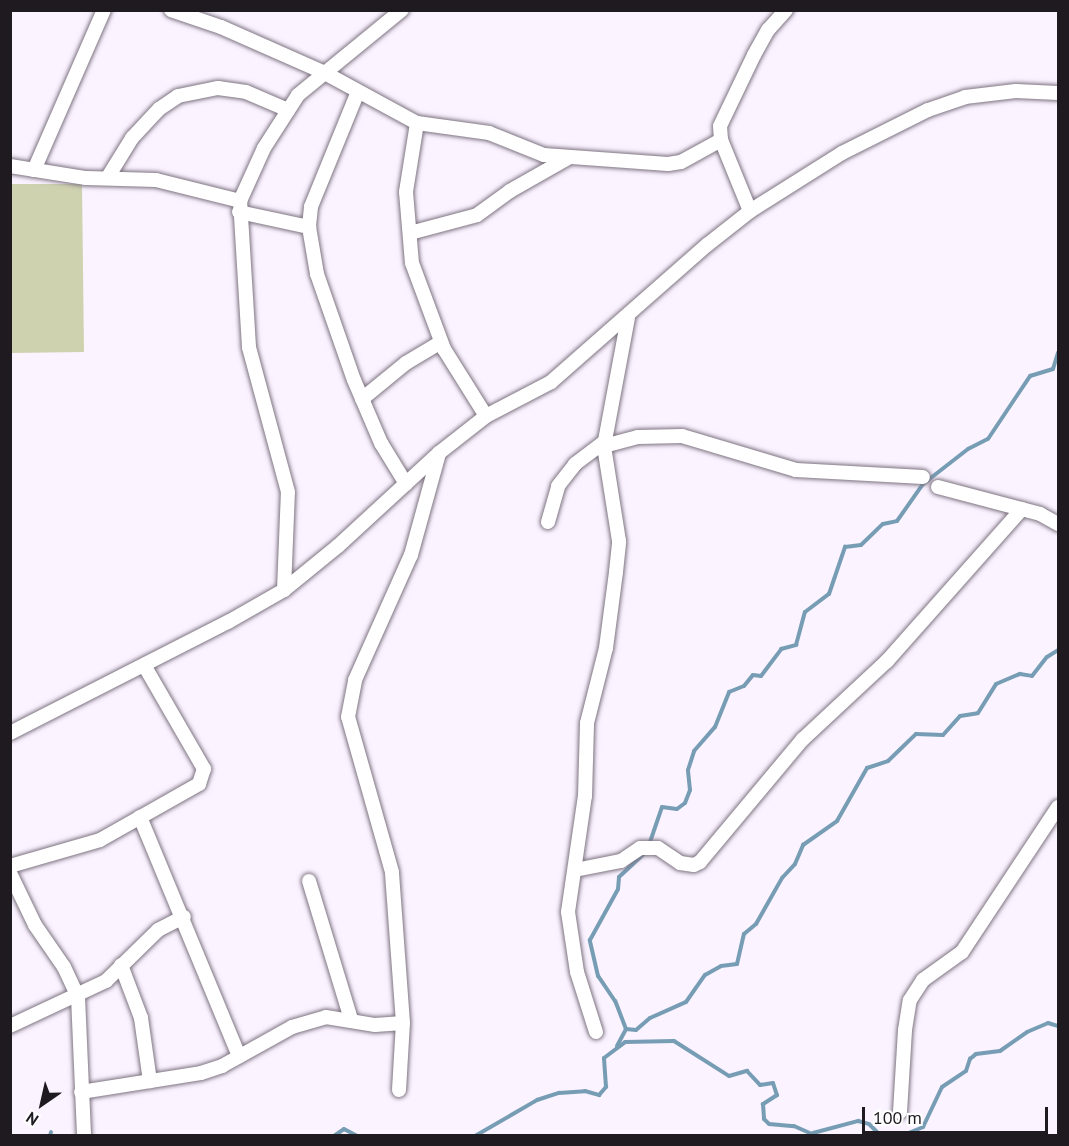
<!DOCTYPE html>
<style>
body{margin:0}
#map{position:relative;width:1069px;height:1146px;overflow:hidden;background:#fbf3ff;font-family:"PT Sans",sans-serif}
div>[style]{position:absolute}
.green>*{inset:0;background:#ced2af}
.stream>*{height:4px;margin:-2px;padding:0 2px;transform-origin:2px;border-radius:2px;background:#779db5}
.roads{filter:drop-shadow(0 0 2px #7e7482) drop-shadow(0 0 2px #7e7482)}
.street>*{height:14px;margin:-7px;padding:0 7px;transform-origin:7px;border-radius:7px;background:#fff}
span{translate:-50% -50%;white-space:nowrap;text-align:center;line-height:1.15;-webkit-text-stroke:4.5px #fff;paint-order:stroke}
.frame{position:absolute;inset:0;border:12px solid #1e1a20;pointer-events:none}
.north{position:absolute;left:12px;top:1074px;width:60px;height:60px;-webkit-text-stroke:4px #fff;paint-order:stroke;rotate:214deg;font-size:16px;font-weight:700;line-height:24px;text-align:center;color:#1e1a20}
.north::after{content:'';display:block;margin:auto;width:21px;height:27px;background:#1e1a20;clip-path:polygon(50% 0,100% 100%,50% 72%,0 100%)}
.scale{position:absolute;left:862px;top:1107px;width:186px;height:27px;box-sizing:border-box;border:3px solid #1e1a20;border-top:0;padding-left:8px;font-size:18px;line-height:21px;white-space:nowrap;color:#1e1a20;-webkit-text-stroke:4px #fff;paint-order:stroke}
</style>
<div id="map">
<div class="green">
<i style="clip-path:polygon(10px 184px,82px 184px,84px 352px,11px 353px)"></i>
</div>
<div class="stream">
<i style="left:649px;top:845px;width:40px;rotate:-71.1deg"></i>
<i style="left:662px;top:807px;width:15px;rotate:8deg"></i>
<i style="left:677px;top:809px;width:10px;rotate:-37deg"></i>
<i style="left:685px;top:803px;width:14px;rotate:-69deg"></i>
<i style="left:690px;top:790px;width:20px;rotate:-96deg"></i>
<i style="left:688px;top:770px;width:20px;rotate:-72deg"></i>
<i style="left:694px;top:751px;width:32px;rotate:-49deg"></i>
<i style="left:715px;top:727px;width:38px;rotate:-68deg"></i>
<i style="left:729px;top:692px;width:16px;rotate:-22deg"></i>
<i style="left:744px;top:686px;width:14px;rotate:-51deg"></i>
<i style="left:753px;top:675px;width:8px;rotate:7deg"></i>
<i style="left:761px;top:676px;width:34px;rotate:-53deg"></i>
<i style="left:781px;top:649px;width:16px;rotate:-15deg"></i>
<i style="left:796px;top:645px;width:34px;rotate:-75deg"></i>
<i style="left:805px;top:612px;width:30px;rotate:-37deg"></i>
<i style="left:829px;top:594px;width:50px;rotate:-71.2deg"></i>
<i style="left:845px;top:547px;width:16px;rotate:-7deg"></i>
<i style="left:861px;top:545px;width:30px;rotate:-44deg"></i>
<i style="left:883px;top:524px;width:14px;rotate:-12deg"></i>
<i style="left:897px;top:521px;width:45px;rotate:-54.9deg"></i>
<i style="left:923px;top:484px;width:57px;rotate:-37.9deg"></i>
<i style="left:968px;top:449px;width:22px;rotate:-27deg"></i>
<i style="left:988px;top:439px;width:76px;rotate:-56.3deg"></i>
<i style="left:1030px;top:376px;width:24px;rotate:-17deg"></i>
<i style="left:1053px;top:369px;width:17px;rotate:-73deg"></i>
<i style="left:626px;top:1029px;width:10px;rotate:6deg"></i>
<i style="left:636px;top:1030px;width:18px;rotate:-41deg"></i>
<i style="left:650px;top:1018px;width:39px;rotate:-24deg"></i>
<i style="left:686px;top:1002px;width:33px;rotate:-55deg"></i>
<i style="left:705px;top:975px;width:18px;rotate:-29deg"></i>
<i style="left:721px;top:966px;width:16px;rotate:-7deg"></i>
<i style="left:737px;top:964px;width:31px;rotate:-77deg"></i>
<i style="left:744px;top:934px;width:16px;rotate:-40deg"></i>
<i style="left:756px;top:924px;width:53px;rotate:-60.5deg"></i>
<i style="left:782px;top:878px;width:19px;rotate:-47deg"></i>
<i style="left:795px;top:864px;width:21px;rotate:-67deg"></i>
<i style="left:803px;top:845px;width:42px;rotate:-35.2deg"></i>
<i style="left:837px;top:821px;width:61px;rotate:-60.5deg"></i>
<i style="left:867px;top:768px;width:22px;rotate:-18deg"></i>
<i style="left:888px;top:761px;width:39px;rotate:-44deg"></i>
<i style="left:916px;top:734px;width:27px;rotate:2deg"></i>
<i style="left:943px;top:735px;width:25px;rotate:-48deg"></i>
<i style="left:960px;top:716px;width:18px;rotate:-9deg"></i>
<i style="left:978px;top:713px;width:34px;rotate:-58deg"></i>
<i style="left:996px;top:684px;width:26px;rotate:-23deg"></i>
<i style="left:1020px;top:674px;width:12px;rotate:9deg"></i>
<i style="left:1032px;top:676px;width:24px;rotate:-52deg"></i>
<i style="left:1047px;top:657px;width:13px;rotate:-32deg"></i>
<i style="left:617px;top:1046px;width:19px;rotate:-62deg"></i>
<i style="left:626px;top:1029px;width:30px;rotate:-111deg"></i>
<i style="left:615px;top:1001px;width:30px;rotate:-124deg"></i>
<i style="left:598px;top:976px;width:37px;rotate:-103deg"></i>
<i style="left:590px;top:940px;width:58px;rotate:-61.2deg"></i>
<i style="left:618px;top:889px;width:12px;rotate:-85deg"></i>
<i style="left:619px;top:877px;width:37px;rotate:-43deg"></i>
<i style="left:813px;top:1133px;width:47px;rotate:-14.9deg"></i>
<i style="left:858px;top:1121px;width:11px;rotate:15deg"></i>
<i style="left:869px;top:1124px;width:17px;rotate:45deg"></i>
<i style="left:50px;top:1136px;width:4px;rotate:-76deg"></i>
<i style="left:334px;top:1136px;width:12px;rotate:-35deg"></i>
<i style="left:344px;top:1129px;width:15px;rotate:28deg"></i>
<i style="left:475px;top:1136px;width:72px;rotate:-30.1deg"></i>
<i style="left:537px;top:1100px;width:23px;rotate:-18deg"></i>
<i style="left:559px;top:1093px;width:26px;rotate:-4deg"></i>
<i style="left:585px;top:1091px;width:15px;rotate:16deg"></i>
<i style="left:599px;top:1095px;width:11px;rotate:-49deg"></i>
<i style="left:606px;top:1087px;width:29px;rotate:-94deg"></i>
<i style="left:604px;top:1058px;width:26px;rotate:-37deg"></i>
<i style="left:625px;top:1042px;width:49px;rotate:-1.2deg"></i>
<i style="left:674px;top:1041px;width:65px;rotate:32.5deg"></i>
<i style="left:729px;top:1076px;width:19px;rotate:-16deg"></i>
<i style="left:747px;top:1071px;width:19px;rotate:47deg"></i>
<i style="left:760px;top:1085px;width:13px;rotate:-9deg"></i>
<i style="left:773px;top:1083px;width:13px;rotate:72deg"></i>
<i style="left:777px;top:1095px;width:17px;rotate:147deg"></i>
<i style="left:763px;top:1104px;width:15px;rotate:86deg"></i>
<i style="left:764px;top:1119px;width:7px;rotate:45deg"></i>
<i style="left:769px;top:1124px;width:25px;rotate:5deg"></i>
<i style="left:794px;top:1126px;width:24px;rotate:24deg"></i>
<i style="left:901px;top:1136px;width:24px;rotate:-22deg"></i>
<i style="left:923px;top:1127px;width:44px;rotate:-64.6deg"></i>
<i style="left:942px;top:1087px;width:29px;rotate:-34deg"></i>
<i style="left:966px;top:1071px;width:13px;rotate:-72deg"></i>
<i style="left:970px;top:1059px;width:8px;rotate:-40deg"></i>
<i style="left:976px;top:1054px;width:24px;rotate:-7deg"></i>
<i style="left:1000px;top:1051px;width:33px;rotate:-35deg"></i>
<i style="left:1027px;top:1032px;width:23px;rotate:-23deg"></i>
<i style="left:1048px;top:1023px;width:10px;rotate:17deg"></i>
</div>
<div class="roads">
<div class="street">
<i style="left:171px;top:10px;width:53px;rotate:18.8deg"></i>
<i style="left:221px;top:27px;width:111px;rotate:23.8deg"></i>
<i style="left:323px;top:72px;width:107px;rotate:28.5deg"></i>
<i style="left:417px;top:123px;width:73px;rotate:7.9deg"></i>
<i style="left:489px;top:133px;width:59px;rotate:21.8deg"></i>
<i style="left:544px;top:155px;width:124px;rotate:4.2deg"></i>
<i style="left:668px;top:164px;width:13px;rotate:-9deg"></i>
<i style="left:681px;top:162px;width:46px;rotate:-28.8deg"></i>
<i style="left:357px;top:94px;width:122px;rotate:112.2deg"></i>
<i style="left:311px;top:207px;width:20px;rotate:96deg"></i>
<i style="left:309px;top:227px;width:48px;rotate:80.3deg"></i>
<i style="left:317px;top:274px;width:112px;rotate:70.8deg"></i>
<i style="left:354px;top:380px;width:69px;rotate:66.8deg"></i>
<i style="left:381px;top:443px;width:48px;rotate:58.6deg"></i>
<i style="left:417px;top:123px;width:70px;rotate:99.1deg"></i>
<i style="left:406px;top:192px;width:71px;rotate:85.2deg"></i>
<i style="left:412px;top:263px;width:92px;rotate:69.6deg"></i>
<i style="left:444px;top:349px;width:79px;rotate:57.9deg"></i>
<i style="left:10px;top:166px;width:77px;rotate:9deg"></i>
<i style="left:86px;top:178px;width:70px;rotate:1.6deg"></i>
<i style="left:156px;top:180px;width:87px;rotate:14deg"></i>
<i style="left:34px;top:170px;width:175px;rotate:-66.4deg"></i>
<i style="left:108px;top:177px;width:46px;rotate:-58.4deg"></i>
<i style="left:132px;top:138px;width:40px;rotate:-47deg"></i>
<i style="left:159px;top:109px;width:23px;rotate:-34deg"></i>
<i style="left:178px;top:96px;width:41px;rotate:-11.3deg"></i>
<i style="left:218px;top:88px;width:28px;rotate:8deg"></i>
<i style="left:246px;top:92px;width:46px;rotate:23.2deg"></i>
<i style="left:750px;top:211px;width:77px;rotate:-112.2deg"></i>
<i style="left:721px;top:140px;width:14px;rotate:-94deg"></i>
<i style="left:720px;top:126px;width:79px;rotate:-64.4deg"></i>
<i style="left:754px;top:55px;width:29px;rotate:-61deg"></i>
<i style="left:768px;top:30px;width:27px;rotate:-48deg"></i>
<i style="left:239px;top:212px;width:72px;rotate:12.1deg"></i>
<i style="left:410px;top:233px;width:69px;rotate:-15deg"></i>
<i style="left:477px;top:215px;width:41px;rotate:-36deg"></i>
<i style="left:510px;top:191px;width:67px;rotate:-29.6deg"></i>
<i style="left:362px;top:399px;width:57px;rotate:-39.3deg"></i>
<i style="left:406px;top:363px;width:41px;rotate:-31deg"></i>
<i style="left:604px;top:446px;width:35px;rotate:-15deg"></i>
<i style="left:638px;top:437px;width:44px;rotate:-1.3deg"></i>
<i style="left:682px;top:436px;width:119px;rotate:16.6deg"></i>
<i style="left:796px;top:470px;width:127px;rotate:3.2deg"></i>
<i style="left:938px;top:487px;width:106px;rotate:14.8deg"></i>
<i style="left:1040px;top:514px;width:21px;rotate:29deg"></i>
<i style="left:548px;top:522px;width:37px;rotate:-74deg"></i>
<i style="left:558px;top:486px;width:28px;rotate:-52deg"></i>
<i style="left:575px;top:464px;width:38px;rotate:-37deg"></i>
<i style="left:284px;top:590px;width:98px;rotate:-87.7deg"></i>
<i style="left:288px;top:492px;width:150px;rotate:-105.1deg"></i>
<i style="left:249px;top:347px;width:146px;rotate:-93.5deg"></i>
<i style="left:240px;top:201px;width:58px;rotate:-65.6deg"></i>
<i style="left:264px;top:148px;width:63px;rotate:-57.3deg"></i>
<i style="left:298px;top:95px;width:134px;rotate:-39.3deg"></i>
<i style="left:10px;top:733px;width:245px;rotate:-27deg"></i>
<i style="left:228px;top:622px;width:64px;rotate:-29.7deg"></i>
<i style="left:284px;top:590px;width:70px;rotate:-39.2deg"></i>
<i style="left:338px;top:546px;width:137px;rotate:-42.6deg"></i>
<i style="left:439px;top:453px;width:60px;rotate:-38.2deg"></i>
<i style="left:486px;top:416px;width:73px;rotate:-27.6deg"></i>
<i style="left:551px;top:382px;width:208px;rotate:-41.3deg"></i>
<i style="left:707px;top:245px;width:55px;rotate:-38.3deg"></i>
<i style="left:750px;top:211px;width:109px;rotate:-32.2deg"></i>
<i style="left:842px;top:153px;width:96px;rotate:-26.6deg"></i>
<i style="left:928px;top:110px;width:39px;rotate:-19deg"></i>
<i style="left:965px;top:97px;width:51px;rotate:-6.7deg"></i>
<i style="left:1016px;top:91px;width:42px;rotate:2.7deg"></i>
<i style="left:140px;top:817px;width:259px;rotate:67.5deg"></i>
<i style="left:10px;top:866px;width:94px;rotate:-16.1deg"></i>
<i style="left:100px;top:840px;width:114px;rotate:-29.5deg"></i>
<i style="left:199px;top:784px;width:16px;rotate:-72deg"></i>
<i style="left:204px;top:769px;width:120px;rotate:-120deg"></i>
<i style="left:575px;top:870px;width:47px;rotate:-11.1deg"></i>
<i style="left:621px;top:861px;width:23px;rotate:-34deg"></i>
<i style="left:640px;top:848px;width:18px"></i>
<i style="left:658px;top:848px;width:27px;rotate:34deg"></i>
<i style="left:680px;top:863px;width:14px;rotate:8deg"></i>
<i style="left:694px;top:865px;width:7px;rotate:-27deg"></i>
<i style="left:700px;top:862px;width:160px;rotate:-50.1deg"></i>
<i style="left:803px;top:739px;width:115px;rotate:-42.9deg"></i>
<i style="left:887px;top:661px;width:203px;rotate:-48.4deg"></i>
<i style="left:10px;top:873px;width:58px;rotate:64.3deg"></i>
<i style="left:35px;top:925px;width:51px;rotate:55.4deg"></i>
<i style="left:64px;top:967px;width:33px;rotate:65deg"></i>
<i style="left:78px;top:997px;width:139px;rotate:87.5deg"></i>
<i style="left:309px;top:881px;width:144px;rotate:73.1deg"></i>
<i style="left:121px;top:965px;width:57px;rotate:69.3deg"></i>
<i style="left:141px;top:1018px;width:64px;rotate:81.9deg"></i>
<i style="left:10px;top:1026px;width:106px;rotate:-25.1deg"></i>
<i style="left:106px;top:981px;width:73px;rotate:-44.4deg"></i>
<i style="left:158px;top:930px;width:29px;rotate:-27deg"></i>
<i style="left:596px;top:1032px;width:63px;rotate:-107.6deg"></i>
<i style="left:577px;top:972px;width:61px;rotate:-98.5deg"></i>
<i style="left:568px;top:912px;width:117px;rotate:-81.7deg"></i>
<i style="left:585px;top:796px;width:73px;rotate:-88.4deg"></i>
<i style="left:587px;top:723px;width:77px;rotate:-75.8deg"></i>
<i style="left:606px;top:648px;width:77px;rotate:-82.5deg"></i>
<i style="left:616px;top:572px;width:31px;rotate:-84deg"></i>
<i style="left:619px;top:541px;width:96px;rotate:-99deg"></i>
<i style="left:604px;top:446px;width:130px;rotate:-79.4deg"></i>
<i style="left:399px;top:1090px;width:67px;rotate:-86.6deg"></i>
<i style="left:403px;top:1023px;width:151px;rotate:-94.2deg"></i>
<i style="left:392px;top:872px;width:161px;rotate:-105.8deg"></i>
<i style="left:348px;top:717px;width:38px;rotate:-79deg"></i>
<i style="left:355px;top:680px;width:137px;rotate:-65.9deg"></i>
<i style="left:411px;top:555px;width:106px;rotate:-74.6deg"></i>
<i style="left:81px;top:1092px;width:121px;rotate:-9deg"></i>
<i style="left:201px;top:1073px;width:22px;rotate:-18deg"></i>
<i style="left:222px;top:1066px;width:80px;rotate:-29.1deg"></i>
<i style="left:292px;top:1027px;width:35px;rotate:-16deg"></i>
<i style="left:326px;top:1017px;width:50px;rotate:9.3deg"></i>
<i style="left:375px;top:1025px;width:28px;rotate:-4deg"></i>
<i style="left:900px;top:1112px;width:82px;rotate:-86.5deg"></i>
<i style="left:905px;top:1030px;width:30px;rotate:-81deg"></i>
<i style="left:910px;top:1000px;width:24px;rotate:-57deg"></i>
<i style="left:923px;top:980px;width:48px;rotate:-35.7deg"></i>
<i style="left:962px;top:952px;width:174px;rotate:-56.5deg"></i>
</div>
</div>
<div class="frame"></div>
<div class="north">N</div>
<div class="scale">100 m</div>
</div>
